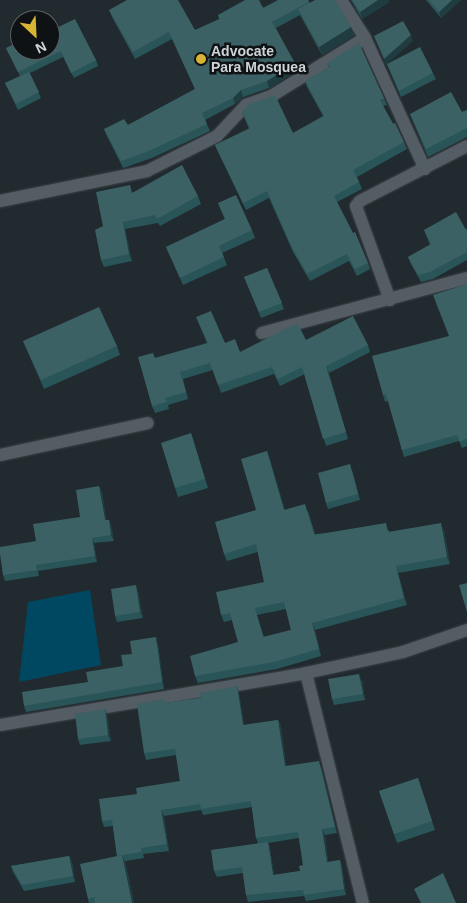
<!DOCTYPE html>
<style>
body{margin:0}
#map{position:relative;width:467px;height:903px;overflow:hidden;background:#212a2e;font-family:Helvetica,sans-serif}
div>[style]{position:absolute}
.green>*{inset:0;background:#004862}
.roads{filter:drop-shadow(0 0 1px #3d4449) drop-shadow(0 0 1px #3d4449)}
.minor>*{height:12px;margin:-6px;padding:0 6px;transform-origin:6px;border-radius:6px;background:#535d63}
.wall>*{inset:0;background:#295458}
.shaded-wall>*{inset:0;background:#1f3d41}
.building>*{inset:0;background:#3b6165}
.dots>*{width:14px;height:14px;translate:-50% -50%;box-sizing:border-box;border:2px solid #0e1214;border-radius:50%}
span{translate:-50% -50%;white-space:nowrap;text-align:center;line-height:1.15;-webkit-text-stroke:5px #0e1214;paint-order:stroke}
.poi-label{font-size:14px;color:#cdd3d6;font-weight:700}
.left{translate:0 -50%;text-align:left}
.north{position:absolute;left:10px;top:10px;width:50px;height:50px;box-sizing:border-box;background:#0e1214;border:1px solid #5a5f62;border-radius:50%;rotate:155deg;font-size:14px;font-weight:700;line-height:20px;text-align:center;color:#cdd3d6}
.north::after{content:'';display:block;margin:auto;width:18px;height:22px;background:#d8b434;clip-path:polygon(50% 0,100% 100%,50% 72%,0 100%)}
</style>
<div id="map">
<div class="green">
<i style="clip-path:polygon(90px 590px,101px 665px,19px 682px,28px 602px)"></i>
</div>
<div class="roads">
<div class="minor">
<i style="left:341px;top:0;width:45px;rotate:57.7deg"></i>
<i style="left:365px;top:38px;width:144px;rotate:65.4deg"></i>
<i style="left:0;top:201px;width:150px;rotate:-11.5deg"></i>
<i style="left:147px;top:171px;width:78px;rotate:-26.6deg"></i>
<i style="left:217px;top:136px;width:42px;rotate:-46.9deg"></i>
<i style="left:246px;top:105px;width:29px;rotate:-20deg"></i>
<i style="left:273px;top:95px;width:108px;rotate:-31.8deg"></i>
<i style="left:390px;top:300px;width:100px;rotate:-109.9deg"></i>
<i style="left:356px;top:206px;width:6px;rotate:-51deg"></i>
<i style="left:360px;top:201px;width:120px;rotate:-27.2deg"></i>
<i style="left:262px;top:333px;width:212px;rotate:-15deg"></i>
<i style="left:0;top:455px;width:151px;rotate:-12.2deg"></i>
<i style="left:306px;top:673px;width:237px;rotate:76.1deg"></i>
<i style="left:0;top:725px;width:310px;rotate:-9.6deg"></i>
<i style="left:306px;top:673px;width:99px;rotate:-12.2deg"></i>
<i style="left:403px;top:652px;width:68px;rotate:-19deg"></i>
</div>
</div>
<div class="wall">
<i style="clip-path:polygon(308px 0,310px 3px,351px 27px,354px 35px,322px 55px,300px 15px,276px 28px,297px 70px,269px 88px,243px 97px,235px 104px,205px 120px,210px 131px,152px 158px,123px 168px,107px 136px,104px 129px,128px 125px,195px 89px,172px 39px,135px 59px,112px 17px,109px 10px,195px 30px,219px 19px,218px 15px)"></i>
<i style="clip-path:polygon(351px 0,388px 0,389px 2px,362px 19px)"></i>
<i style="clip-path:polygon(426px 0,461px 0,441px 18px)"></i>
<i style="clip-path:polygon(50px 31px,96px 60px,98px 66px,74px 78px,63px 57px,30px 73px,41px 98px,18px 110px,5px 83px,20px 76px,6px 48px,20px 50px)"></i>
<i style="clip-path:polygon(327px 63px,384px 98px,387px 105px,383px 106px,404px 142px,407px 149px,357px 177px,362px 189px,337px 202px,368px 263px,370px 269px,357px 276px,349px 261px,310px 281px,293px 252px,269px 198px,246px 210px,218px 152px,215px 145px,249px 129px,242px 112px,293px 133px,323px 116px,307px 87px,305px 81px,329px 68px)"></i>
<i style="clip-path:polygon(387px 64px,433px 73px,436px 79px,401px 97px)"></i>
<i style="clip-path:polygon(467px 110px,467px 137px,428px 157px,410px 114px,462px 112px)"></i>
<i style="clip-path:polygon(133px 192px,198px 196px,201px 204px,160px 226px,158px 223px,125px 229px,132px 261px,104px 267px,101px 260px,103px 226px)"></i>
<i style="clip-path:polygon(218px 203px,252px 230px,255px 238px,222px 253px,227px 265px,183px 285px,166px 247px,225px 219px)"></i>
<i style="clip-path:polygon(467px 229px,467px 260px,433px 279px,421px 282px,411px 264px,408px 257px,430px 245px,424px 230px)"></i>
<i style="clip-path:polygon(267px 268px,284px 309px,261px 318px,244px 277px)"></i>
<i style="clip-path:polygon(467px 284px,467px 446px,462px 448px,459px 441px,404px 457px,388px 401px,385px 402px,383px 395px,449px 336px)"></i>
<i style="clip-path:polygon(196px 317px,225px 343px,240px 352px,306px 340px,368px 345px,370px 352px,329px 373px,348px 439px,326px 446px,305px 374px,280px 386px,274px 374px,221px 393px,213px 370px,183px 379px,188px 399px,168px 405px,169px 409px,155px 413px,152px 406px,155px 358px,207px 343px)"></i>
<i style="clip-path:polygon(23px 341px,117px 346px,120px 355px,44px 389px)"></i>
<i style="clip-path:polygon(191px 433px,208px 488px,178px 497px,175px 488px)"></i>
<i style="clip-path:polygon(evenodd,267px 451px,285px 510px,308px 511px,315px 534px,389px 530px,389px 532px,444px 530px,450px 564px,398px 573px,407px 605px,315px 630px,321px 656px,277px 669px,198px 683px,195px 676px,238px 642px,232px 620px,224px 622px,221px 615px,264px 582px,258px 552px,227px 561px,224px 554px,256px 510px,267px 451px,286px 609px,291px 630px,264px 637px,257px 615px,286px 609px)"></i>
<i style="clip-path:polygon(352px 470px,360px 500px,328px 509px,326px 503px)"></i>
<i style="clip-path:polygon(99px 486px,102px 492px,106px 520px,109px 520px,111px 525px,114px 541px,94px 543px,97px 562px,38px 571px,39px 576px,5px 581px,3px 575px,36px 541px,80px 517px)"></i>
<i style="clip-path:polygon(138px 591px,143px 618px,117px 622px,115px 616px)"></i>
<i style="clip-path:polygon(158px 644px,164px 689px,26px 712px,24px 706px,88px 682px,123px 666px,132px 654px)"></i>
<i style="clip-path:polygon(362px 680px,365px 700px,334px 705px,332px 699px)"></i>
<i style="clip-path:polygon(evenodd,237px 686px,239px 693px,244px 725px,278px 720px,281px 726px,286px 766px,321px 767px,337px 833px,325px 835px,328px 862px,340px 860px,342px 866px,346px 895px,306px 901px,304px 896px,248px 902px,246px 895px,243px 873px,217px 877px,214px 871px,258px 843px,256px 838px,252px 807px,203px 815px,201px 810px,164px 816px,169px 851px,143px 854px,144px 858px,125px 861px,134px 903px,89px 903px,88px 899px,117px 856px,113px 826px,104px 827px,102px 821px,137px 794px,180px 781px,176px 755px,146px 760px,144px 753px,166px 703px,201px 698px,237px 686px,299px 838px,303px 865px,300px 871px,274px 875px,270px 848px,268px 843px,299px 838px)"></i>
<i style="clip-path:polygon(105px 709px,107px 715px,111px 741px,80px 745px,78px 739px)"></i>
<i style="clip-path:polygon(418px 778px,435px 830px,397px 843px,379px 791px)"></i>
<i style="clip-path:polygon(69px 856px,72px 862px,75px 882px,24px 891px,13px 872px,11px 866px)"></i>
</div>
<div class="shaded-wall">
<i style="clip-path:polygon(378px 0,388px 0,389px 2px,362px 19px,360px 12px)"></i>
<i style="clip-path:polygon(452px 0,461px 0,441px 18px,439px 12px)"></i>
<i style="clip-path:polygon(351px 27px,354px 35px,322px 55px,319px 47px)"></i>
<i style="clip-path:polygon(411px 35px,413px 41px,386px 65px,384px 59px)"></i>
<i style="clip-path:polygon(295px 63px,297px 70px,269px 88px,267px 81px)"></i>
<i style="clip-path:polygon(241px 90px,243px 97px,235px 104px,233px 98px)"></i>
<i style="clip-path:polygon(123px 222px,125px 229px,132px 261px,129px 254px)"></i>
<i style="clip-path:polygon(326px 366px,329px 373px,348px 439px,346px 432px)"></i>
<i style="clip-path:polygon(267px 451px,270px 458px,287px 517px,284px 510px)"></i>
<i style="clip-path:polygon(99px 486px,102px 492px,107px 526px,105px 520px)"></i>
<i style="clip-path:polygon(109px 520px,111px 525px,114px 541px,111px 535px)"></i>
<i style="clip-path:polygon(441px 523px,444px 530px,450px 564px,447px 557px)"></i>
<i style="clip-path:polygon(92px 538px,94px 543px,97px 562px,95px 556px)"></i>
<i style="clip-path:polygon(396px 566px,398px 573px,407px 605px,404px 598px)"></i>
<i style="clip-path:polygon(136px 585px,138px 591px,143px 618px,140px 612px)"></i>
<i style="clip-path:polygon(312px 623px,315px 630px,321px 656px,319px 649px)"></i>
<i style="clip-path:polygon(156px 637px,158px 644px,164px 689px,162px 682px)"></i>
<i style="clip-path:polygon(359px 674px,362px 680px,365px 700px,363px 694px)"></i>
<i style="clip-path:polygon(237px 686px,239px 693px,245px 731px,243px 725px)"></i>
<i style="clip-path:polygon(105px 709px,107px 715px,111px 741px,108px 735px)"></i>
<i style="clip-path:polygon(278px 720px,281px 726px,287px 772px,285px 766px)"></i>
<i style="clip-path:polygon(319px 761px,321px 767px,337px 833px,335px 827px)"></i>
<i style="clip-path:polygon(161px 810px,164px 816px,169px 851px,167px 844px)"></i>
<i style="clip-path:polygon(322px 829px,325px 835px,329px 868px,327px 862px)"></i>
<i style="clip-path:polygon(268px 842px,270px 848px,275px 881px,273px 875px)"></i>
<i style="clip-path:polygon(122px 855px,125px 862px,134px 903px,132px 903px)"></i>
<i style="clip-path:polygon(69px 856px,72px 862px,75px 882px,73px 876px)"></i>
<i style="clip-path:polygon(340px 860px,342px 866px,346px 895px,344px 889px)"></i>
</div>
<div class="building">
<i style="clip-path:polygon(127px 0,178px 0,195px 30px,220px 19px,218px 15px,245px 0,259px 0,263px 8px,278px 0,308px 0,309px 2px,272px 22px,295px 63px,267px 81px,241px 90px,233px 98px,202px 113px,207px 124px,149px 151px,121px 161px,104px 129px,124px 119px,128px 125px,195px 89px,169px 32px,133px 52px,109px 10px)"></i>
<i style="clip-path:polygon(315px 0,335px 0,351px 27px,319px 47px,298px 9px)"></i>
<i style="clip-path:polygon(352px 0,378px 0,360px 12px)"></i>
<i style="clip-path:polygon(429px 0,452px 0,439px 12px)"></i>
<i style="clip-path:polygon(75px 19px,96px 60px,71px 73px,61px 51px,18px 72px,6px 48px,20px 41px,20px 50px,50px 50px,50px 31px)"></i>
<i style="clip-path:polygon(403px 21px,411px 35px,384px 59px,374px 36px)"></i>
<i style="clip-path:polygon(359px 43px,384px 98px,380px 100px,393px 124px,395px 123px,404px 142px,353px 170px,359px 182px,334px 196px,353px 233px,355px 232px,368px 263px,355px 269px,347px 254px,307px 274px,291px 245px,267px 191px,243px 203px,215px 145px,250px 128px,242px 112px,248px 105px,275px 95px,293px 133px,324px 116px,305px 81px,330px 67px,327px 63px)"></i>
<i style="clip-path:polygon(420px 47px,433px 73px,399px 91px,387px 64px)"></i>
<i style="clip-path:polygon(29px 72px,39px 92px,16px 104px,5px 83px)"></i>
<i style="clip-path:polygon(451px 92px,462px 112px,467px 110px,467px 128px,426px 149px,410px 114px)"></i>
<i style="clip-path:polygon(182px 165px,198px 196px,157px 219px,155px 215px,123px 222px,129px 254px,101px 260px,95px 230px,103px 226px,96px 192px,130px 185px,132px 193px)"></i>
<i style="clip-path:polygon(236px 195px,252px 230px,219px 246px,224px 257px,180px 278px,166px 247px,225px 219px,218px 203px)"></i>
<i style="clip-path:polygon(456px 212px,466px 230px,467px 229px,467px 252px,430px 272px,418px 275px,408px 257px,431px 244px,424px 230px)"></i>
<i style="clip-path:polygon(267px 268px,282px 303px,259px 312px,244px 277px)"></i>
<i style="clip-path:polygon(467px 284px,467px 438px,460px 442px,457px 435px,402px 450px,386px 394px,383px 395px,372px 356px,449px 336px,433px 295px)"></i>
<i style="clip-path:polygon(99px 307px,117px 346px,41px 380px,23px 341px)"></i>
<i style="clip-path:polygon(211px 311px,225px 343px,235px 339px,240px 352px,293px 325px,298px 324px,306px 340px,353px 316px,368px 345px,326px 366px,346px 432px,323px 439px,302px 367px,278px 379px,272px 367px,218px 385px,210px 363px,180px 372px,186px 392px,165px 398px,167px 402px,152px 406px,138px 357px,153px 353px,155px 358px,208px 343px,196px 317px)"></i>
<i style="clip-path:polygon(191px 433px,205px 479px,175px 488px,161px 443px)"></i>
<i style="clip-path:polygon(evenodd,267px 451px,284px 510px,305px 504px,314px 535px,386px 523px,388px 532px,441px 523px,447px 557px,396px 566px,404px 598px,312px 623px,319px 649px,274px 662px,195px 676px,190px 656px,238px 642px,230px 613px,221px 615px,216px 592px,264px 582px,256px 544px,224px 554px,215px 522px,256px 510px,241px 459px,267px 451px,284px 602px,291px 630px,263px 637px,255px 608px,284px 602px)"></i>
<i style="clip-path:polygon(350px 464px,358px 494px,326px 503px,318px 473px)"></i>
<i style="clip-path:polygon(99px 486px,105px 520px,109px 520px,111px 535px,92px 538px,95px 556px,36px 565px,37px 570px,3px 575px,0 554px,0 547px,36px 541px,33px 524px,80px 517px,76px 490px)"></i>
<i style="clip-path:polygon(467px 583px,467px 612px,459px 585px)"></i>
<i style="clip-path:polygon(136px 585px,140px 612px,115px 616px,111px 589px)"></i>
<i style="clip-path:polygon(156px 637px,162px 682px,24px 706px,22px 692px,88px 682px,86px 672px,123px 666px,121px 655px,132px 654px,130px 641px)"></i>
<i style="clip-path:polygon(359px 674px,363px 694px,332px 699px,328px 679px)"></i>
<i style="clip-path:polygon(237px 686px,243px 725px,278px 720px,285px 766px,319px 761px,335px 827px,322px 829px,327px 862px,340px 860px,344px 889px,304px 895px,303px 890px,246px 895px,242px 867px,214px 871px,211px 850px,268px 842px,273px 875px,300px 871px,299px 866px,303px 865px,298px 832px,256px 838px,251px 801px,201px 809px,200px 804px,161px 810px,167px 844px,141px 848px,141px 852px,117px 856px,112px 820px,102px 821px,99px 799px,137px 794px,136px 788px,180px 781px,175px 749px,144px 753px,137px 704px,165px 699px,165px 703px,201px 698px,200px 693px)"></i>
<i style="clip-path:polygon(105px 709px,108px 735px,78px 739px,75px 714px)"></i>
<i style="clip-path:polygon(418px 778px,432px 821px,394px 834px,379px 791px)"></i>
<i style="clip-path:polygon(122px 855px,132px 903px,95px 903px,95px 897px,88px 899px,80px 864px)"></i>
<i style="clip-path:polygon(69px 856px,73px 876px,22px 885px,11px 866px)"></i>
<i style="clip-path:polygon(443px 873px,456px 903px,421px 903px,414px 889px)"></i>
</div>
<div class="dots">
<i style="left:201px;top:59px;background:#d8b434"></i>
</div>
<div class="poi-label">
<span class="left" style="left:211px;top:59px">Advocate<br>Para Mosquea</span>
</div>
<div class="north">N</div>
</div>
